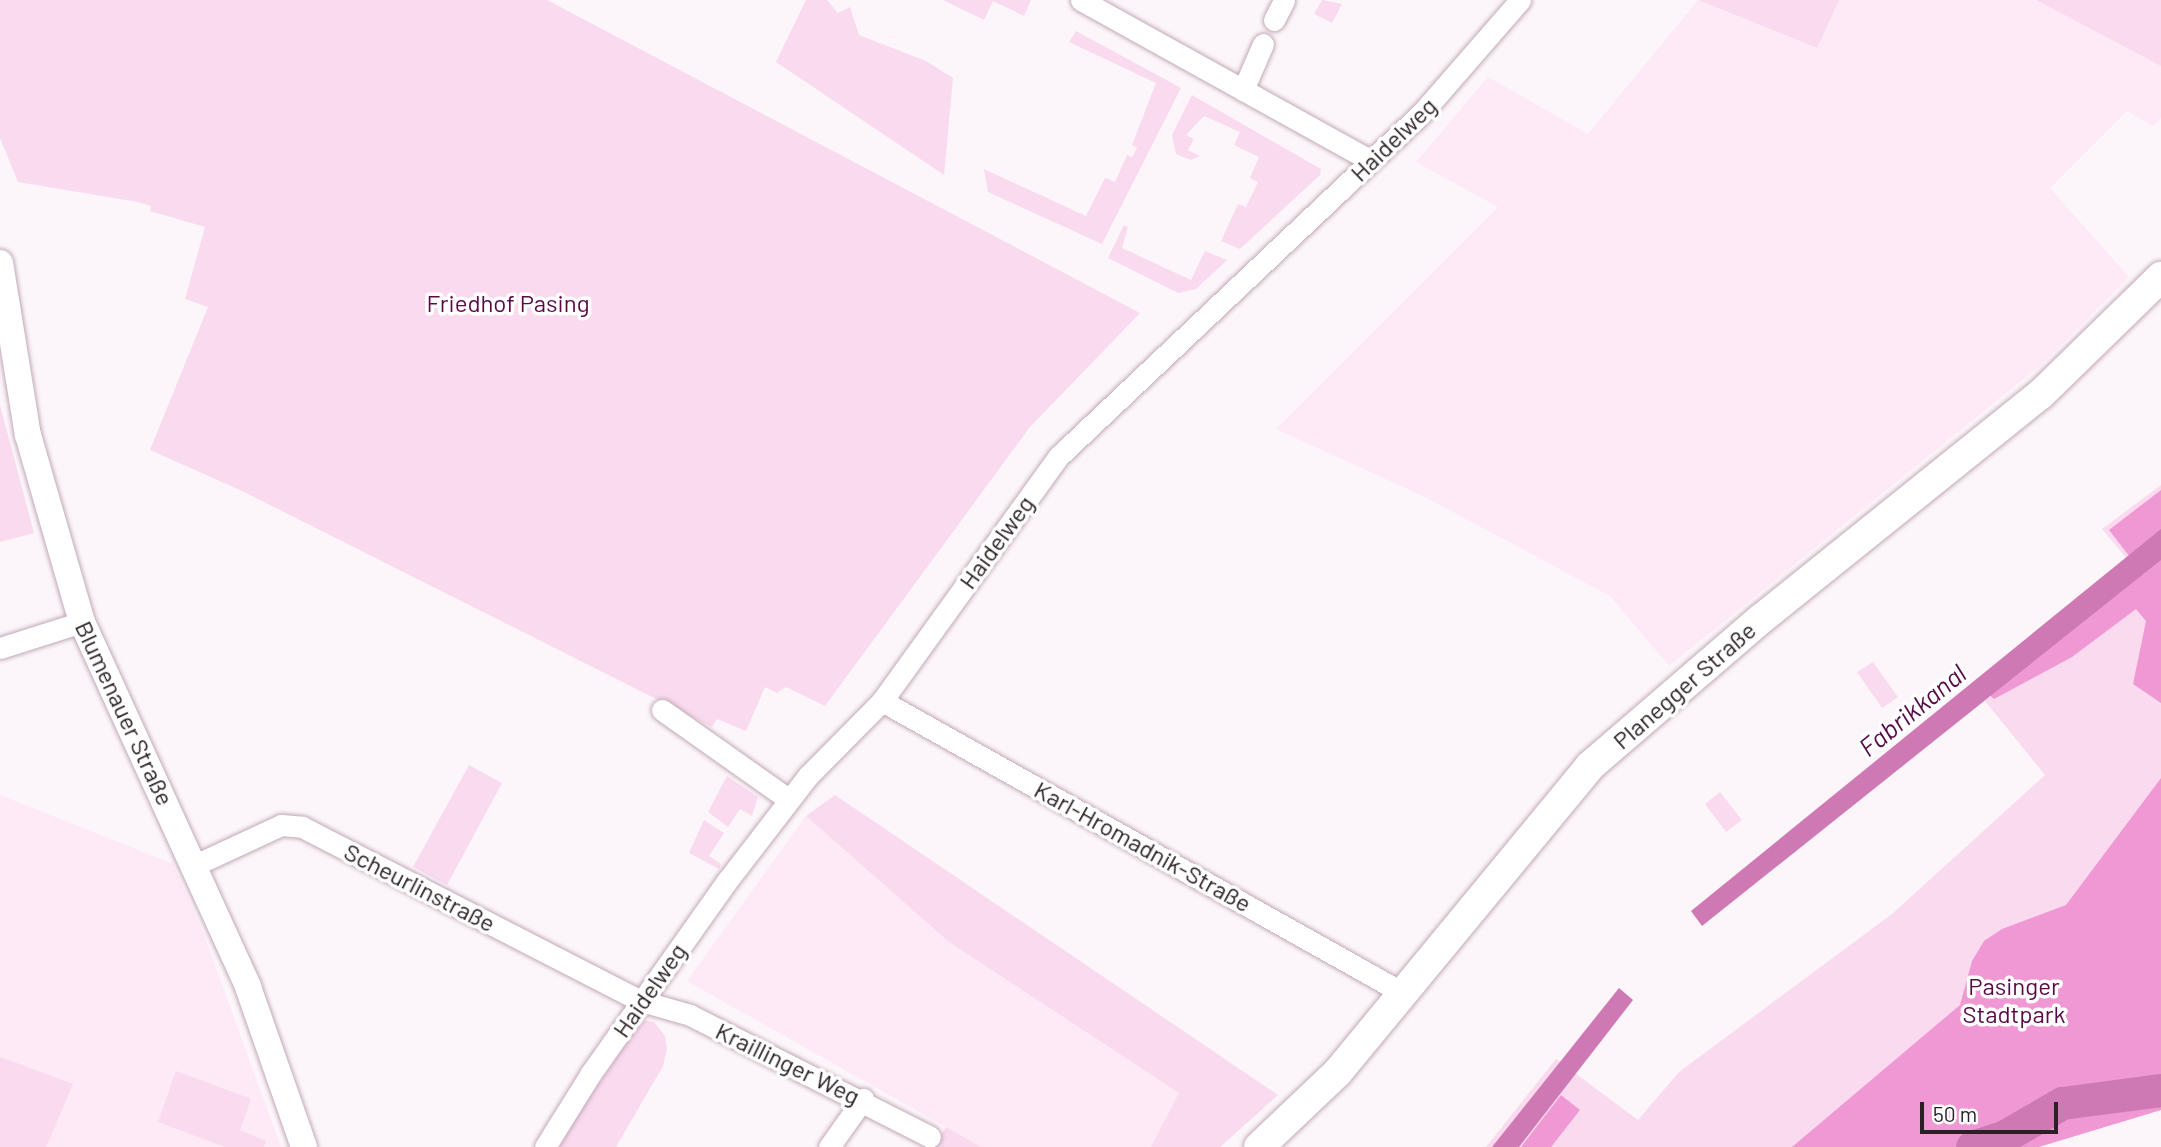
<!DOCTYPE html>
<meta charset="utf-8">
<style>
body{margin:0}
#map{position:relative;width:2161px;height:1147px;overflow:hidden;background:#fcf6fa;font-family:Barlow,sans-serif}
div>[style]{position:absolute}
.built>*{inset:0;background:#fee9f6}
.green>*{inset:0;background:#f9daee}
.forest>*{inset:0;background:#f098d4}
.water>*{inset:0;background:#cf79b4}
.river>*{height:33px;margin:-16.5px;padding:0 16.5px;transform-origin:16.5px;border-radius:16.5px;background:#cf79b4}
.roads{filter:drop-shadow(0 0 2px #c2a8b8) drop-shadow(0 0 2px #c2a8b8)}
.minor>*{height:21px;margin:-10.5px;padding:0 10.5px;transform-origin:10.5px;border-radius:10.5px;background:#fff}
.tertiary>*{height:26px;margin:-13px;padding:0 13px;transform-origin:13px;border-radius:13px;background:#fff}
.secondary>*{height:30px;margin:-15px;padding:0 15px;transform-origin:15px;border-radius:15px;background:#fff}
span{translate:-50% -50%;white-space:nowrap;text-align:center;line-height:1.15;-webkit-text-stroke:7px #fff;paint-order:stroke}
.street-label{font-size:24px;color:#2a2026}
.park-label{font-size:24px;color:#580946}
.water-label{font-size:26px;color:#570846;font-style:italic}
.scale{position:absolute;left:1920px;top:1102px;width:138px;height:32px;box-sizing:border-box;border:4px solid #2a2026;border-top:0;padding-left:9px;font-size:21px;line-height:24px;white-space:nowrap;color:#2a2026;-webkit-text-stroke:5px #fff;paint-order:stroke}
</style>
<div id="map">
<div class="built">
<i style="clip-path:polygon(1698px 0,1816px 48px,1839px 0,2036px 0,2161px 66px,2161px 118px,2153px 126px,2127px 111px,2050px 188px,2129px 277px,2042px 364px,1669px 666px,1610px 596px,1423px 496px,1276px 429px,1498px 207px,1416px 162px,1488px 77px,1588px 134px)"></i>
<i style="clip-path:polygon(0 795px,173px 864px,204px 935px,281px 1147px,0 1147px)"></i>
<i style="clip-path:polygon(806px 816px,949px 942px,1179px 1093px,1151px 1147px,981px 1147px,687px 981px)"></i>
</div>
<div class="green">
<i style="clip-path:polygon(0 0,547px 0,1140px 313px,1030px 427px,825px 706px,786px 687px,777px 693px,765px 687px,746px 731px,717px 719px,712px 727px,240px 490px,150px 450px,208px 307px,185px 299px,205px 227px,150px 211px,151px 206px,138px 202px,18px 182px,0 138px)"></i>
<i style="clip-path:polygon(806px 0,827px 0,838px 13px,850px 7px,859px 35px,926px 61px,953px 78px,944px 175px,776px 62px)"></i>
<i style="clip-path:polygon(943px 0,1031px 0,1024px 16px,993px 1px,984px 20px)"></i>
<i style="clip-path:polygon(1322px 0,1342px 4px,1332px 23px,1314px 14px)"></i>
<i style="clip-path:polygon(1698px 0,1839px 0,1817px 48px)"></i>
<i style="clip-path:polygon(2036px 0,2161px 0,2161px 66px)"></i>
<i style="clip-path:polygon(1076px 31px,1181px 88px,1102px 244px,988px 192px,984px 169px,1086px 216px,1105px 178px,1115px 182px,1127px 155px,1132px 157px,1137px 148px,1132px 145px,1156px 83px,1069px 42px)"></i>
<i style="clip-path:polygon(1192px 95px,1321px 169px,1320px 175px,1240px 249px,1221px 241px,1238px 204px,1246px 207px,1258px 182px,1250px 178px,1259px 157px,1234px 145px,1240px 132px,1204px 116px,1186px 135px,1194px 139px,1188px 150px,1200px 156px,1191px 160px,1176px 154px,1172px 135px)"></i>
<i style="clip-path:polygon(1124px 225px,1128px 227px,1122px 248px,1191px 280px,1205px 251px,1227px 260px,1196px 289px,1178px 293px,1108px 258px)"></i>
<i style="clip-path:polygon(0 405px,34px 533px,0 542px)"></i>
<i style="clip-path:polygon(2161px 485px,2161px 1107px,2034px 1147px,1486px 1147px,1556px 1059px,1638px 1120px,1679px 1072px,1892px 914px,2045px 775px,1985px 701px,2144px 579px,2102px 529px)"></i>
<i style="clip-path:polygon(1873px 662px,1898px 697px,1882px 708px,1857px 672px)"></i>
<i style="clip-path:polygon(469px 765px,502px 783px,447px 885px,413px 867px)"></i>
<i style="clip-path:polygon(727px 776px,758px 797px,752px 816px,740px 809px,728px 827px,708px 812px)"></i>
<i style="clip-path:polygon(1720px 792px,1742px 820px,1726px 832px,1705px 804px)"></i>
<i style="clip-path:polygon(835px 795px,1278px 1095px,1220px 1147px,1151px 1147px,1179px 1093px,949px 942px,806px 816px)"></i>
<i style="clip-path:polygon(704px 820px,724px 833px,709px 856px,721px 864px,719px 869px,689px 853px)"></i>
<i style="clip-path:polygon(642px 1020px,654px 1022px,665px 1036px,667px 1050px,663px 1066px,616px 1147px,556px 1147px)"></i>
<i style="clip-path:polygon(0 1057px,73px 1084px,46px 1147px,0 1147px)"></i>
<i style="clip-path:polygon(176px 1071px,251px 1099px,240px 1130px,266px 1141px,264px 1147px,225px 1147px,158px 1122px)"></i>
<i style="clip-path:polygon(946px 1127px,981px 1147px,933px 1147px)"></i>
</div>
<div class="forest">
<i style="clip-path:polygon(2161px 490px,2161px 703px,2133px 684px,2146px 621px,2136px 609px,2072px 657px,1994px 699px,1976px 683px,2130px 557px,2109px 530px)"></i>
<i style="clip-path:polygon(2161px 778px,2161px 1110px,2039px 1147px,1792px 1147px,1960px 1005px,1972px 961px,1984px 941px,2002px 929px,2066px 905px)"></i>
<i style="clip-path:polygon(1561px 1095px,1580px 1110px,1551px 1147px,1521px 1147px)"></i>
</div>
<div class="water">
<i style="clip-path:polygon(2161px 529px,2161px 560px,1702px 926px,1691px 911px)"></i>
<i style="clip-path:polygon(1619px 988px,1633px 1000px,1519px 1147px,1492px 1147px)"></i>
</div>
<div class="river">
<i style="left:1972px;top:1147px;width:35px;rotate:-18deg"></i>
<i style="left:2005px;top:1136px;width:66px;rotate:-30.1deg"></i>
<i style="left:2062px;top:1103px;width:100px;rotate:-7.5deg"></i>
</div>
<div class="roads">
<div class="minor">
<i style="left:1081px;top:0;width:332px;rotate:29deg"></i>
<i style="left:1274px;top:20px;width:22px;rotate:-63deg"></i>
<i style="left:1243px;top:90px;width:50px;rotate:-66.5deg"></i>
<i style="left:0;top:648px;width:86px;rotate:-17.6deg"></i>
<i style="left:882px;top:701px;width:597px;rotate:29.27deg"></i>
<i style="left:662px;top:710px;width:154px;rotate:35.2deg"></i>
<i style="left:195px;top:865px;width:95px;rotate:-24.9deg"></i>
<i style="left:281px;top:825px;width:21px;rotate:5deg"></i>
<i style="left:302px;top:827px;width:381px;rotate:27.2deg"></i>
<i style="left:641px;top:1001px;width:51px;rotate:15.9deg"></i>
<i style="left:690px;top:1015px;width:269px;rotate:26.9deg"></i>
<i style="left:545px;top:1147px;width:87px;rotate:-58.1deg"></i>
<i style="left:591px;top:1073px;width:235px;rotate:-54.7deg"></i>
<i style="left:727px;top:881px;width:133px;rotate:-52.4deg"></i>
<i style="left:808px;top:776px;width:105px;rotate:-45.4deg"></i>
<i style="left:882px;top:701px;width:302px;rotate:-54.2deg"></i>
<i style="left:1059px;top:456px;width:498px;rotate:-43.4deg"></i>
<i style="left:1421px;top:114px;width:151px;rotate:-49deg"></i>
<i style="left:829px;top:1147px;width:59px;rotate:-54.7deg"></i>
</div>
<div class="tertiary">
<i style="left:0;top:263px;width:174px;rotate:80.8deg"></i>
<i style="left:28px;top:435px;width:195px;rotate:73.9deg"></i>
<i style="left:82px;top:622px;width:401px;rotate:65.5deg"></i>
<i style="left:248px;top:987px;width:170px;rotate:70.7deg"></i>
</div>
<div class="secondary">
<i style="left:1259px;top:1147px;width:109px;rotate:-43.5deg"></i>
<i style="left:1338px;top:1072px;width:396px;rotate:-50.5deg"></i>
<i style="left:1590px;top:766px;width:225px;rotate:-40.7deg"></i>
<i style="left:1761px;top:619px;width:359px;rotate:-38.8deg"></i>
<i style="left:2041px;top:394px;width:168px;rotate:-44.3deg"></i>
</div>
</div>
<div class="street-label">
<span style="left:1393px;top:139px;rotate:-44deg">Haidelweg</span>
<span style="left:996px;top:542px;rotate:-54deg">Haidelweg</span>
<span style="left:1684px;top:685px;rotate:-41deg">Planegger Straße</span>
<span style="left:125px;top:713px;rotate:65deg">Blumenauer Straße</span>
<span style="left:1143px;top:846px;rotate:29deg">Karl-Hromadnik-Straße</span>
<span style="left:420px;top:887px;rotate:27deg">Scheurlinstraße</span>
<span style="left:649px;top:990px;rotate:-55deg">Haidelweg</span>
<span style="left:788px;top:1063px;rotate:26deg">Kraillinger Weg</span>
</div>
<div class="park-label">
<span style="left:508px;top:303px">Friedhof Pasing</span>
<span style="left:2014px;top:1000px">Pasinger<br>Stadtpark</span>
</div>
<div class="water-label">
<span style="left:1912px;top:710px;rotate:-39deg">Fabrikkanal</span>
</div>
<div class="scale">50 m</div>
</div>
